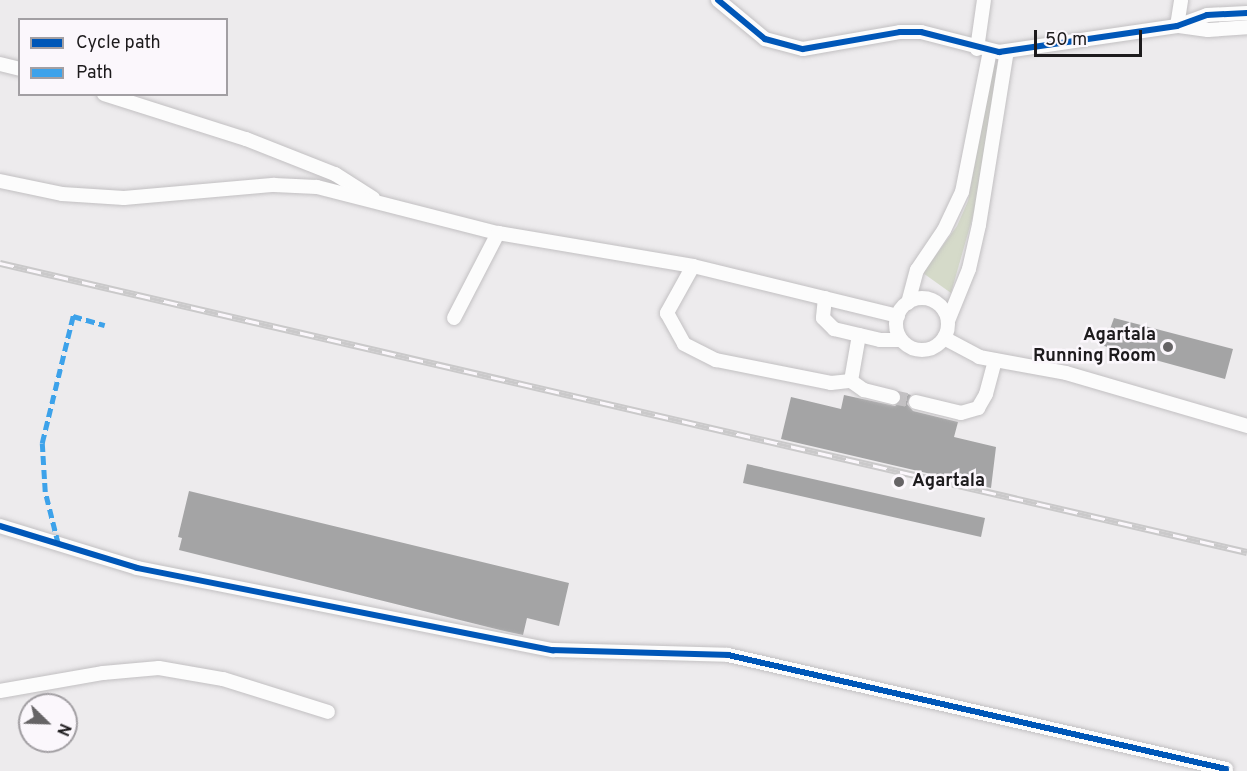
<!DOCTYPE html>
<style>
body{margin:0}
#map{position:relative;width:1247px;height:771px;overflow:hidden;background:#edebed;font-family:Overpass,sans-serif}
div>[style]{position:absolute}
.green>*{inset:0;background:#d5dac9}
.building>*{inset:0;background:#a4a4a5}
.minor-tunnel>*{height:14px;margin-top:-7px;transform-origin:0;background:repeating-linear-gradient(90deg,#c3c1c3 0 14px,transparent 0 21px)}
.roads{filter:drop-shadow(0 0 2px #c2c0c2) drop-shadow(0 0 2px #c2c0c2)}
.minor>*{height:14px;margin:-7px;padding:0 7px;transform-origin:7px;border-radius:7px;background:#fcfcfc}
.minor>.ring{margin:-7px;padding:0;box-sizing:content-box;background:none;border:14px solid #fcfcfc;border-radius:50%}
.rail>*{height:7px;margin-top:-3.5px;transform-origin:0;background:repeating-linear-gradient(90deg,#fbf7fc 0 14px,#cac9ca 0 28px);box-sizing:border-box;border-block:2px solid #cac9ca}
.quiet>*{height:4.5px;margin-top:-2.25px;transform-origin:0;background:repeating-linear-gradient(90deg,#3da2ea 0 9px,transparent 0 13.5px)}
.cycleway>*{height:6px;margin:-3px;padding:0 3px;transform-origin:3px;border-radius:3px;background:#0057b8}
.dots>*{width:16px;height:16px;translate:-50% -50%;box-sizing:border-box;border:3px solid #fbf7fc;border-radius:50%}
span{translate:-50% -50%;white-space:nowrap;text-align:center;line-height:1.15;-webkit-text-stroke:5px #fbf7fc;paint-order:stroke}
.poi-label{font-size:18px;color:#1d1b1d;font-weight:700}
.right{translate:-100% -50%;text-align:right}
.left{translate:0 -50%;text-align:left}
.legend{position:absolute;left:18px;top:18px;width:210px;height:78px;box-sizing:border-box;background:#fbf7fc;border:2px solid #a29fa3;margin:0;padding:8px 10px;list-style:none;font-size:18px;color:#1d1b1d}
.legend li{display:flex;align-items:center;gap:12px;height:30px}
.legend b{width:30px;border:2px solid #a29fa3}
.north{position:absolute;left:18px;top:693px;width:60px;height:60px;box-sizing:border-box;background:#fbf7fc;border:2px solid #a29fa3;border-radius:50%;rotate:113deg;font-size:16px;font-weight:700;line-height:24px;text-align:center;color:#1d1b1d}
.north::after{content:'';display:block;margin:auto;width:21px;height:27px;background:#666466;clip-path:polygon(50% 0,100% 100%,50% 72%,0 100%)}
.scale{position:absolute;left:1034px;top:30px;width:108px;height:27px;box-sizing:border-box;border:3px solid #1d1b1d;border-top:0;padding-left:8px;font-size:18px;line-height:21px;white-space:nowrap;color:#1d1b1d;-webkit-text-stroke:4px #fbf7fc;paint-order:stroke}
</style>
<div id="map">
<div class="green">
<i style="clip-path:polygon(997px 64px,976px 205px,951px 293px,923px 273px,957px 226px,968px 201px,992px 66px)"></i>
</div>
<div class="building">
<i style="clip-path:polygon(1114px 318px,1233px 349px,1225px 379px,1104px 346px)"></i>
<i style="clip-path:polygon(900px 392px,911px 395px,907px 404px,913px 411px,958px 422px,954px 437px,996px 447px,991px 488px,781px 439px,791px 397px,841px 409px,844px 395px,895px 406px,902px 400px)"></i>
<i style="clip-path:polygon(747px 464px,985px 518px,981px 537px,743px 483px)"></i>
<i style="clip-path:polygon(189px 491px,569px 583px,559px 626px,527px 618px,523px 635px,500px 630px,179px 550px,182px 538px,178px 537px)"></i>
</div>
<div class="minor-tunnel">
<i style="left:893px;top:397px;width:24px;rotate:12deg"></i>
</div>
<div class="roads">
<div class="minor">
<i style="left:718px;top:0;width:61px;rotate:39.7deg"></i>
<i style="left:765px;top:39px;width:39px;rotate:15deg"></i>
<i style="left:803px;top:49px;width:98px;rotate:-9.9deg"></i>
<i style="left:900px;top:32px;width:21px"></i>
<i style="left:921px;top:32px;width:81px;rotate:14.4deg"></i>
<i style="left:999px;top:52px;width:180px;rotate:-8.3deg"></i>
<i style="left:1177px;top:26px;width:32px;rotate:-20deg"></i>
<i style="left:1207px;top:15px;width:40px;rotate:-2.9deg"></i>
<i style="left:1177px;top:26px;width:26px;rotate:-81deg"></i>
<i style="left:1179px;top:26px;width:29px;rotate:8deg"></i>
<i style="left:1208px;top:30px;width:39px;rotate:-4deg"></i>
<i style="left:977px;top:49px;width:49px;rotate:-81.9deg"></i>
<i style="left:0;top:64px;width:21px;rotate:14deg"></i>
<i style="left:104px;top:94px;width:149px;rotate:17.6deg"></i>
<i style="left:246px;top:139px;width:96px;rotate:21.5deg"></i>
<i style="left:335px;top:174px;width:45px;rotate:32.3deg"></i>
<i style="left:0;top:181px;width:63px;rotate:11.8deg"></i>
<i style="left:62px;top:194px;width:62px;rotate:3.7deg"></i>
<i style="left:124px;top:198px;width:151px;rotate:-5deg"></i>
<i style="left:274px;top:185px;width:43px;rotate:2.7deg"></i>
<i style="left:317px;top:187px;width:187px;rotate:14.3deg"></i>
<i style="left:498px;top:233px;width:198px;rotate:9.6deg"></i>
<i style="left:693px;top:266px;width:211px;rotate:13.7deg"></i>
<i style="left:693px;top:266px;width:54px;rotate:119deg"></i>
<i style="left:667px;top:313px;width:35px;rotate:61deg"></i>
<i style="left:684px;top:344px;width:36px;rotate:27deg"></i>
<i style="left:716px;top:360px;width:117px;rotate:11.3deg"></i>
<i style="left:831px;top:383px;width:20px;rotate:-6deg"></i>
<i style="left:825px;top:298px;width:20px;rotate:96deg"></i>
<i style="left:823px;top:318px;width:16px;rotate:45deg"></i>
<i style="left:834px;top:329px;width:47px;rotate:13.4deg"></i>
<i style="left:880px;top:340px;width:21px"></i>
<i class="ring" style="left:896px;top:298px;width:38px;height:38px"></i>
<i style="left:908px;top:303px;width:34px;rotate:-75deg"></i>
<i style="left:917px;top:270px;width:48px;rotate:-56deg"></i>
<i style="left:944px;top:230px;width:42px;rotate:-64.7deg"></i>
<i style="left:962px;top:192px;width:144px;rotate:-78.8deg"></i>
<i style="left:454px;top:318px;width:96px;rotate:-62.6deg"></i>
<i style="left:948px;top:321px;width:56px;rotate:-68deg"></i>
<i style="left:969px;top:269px;width:45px;rotate:-77.2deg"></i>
<i style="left:979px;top:225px;width:176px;rotate:-80.9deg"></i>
<i style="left:859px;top:335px;width:47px;rotate:99.9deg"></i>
<i style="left:851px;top:381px;width:16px;rotate:35deg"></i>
<i style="left:864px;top:390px;width:30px;rotate:14deg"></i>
<i style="left:944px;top:338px;width:40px;rotate:28deg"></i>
<i style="left:979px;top:357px;width:88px;rotate:10.4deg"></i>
<i style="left:1066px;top:373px;width:189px;rotate:16.3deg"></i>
<i style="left:916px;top:402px;width:46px;rotate:13.7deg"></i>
<i style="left:961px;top:413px;width:18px;rotate:-16deg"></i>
<i style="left:978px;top:408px;width:16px;rotate:-60deg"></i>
<i style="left:986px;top:394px;width:35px;rotate:-75deg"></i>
<i style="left:0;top:526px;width:143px;rotate:17deg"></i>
<i style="left:137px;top:568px;width:424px;rotate:11.2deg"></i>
<i style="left:553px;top:650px;width:175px;rotate:1.6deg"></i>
<i style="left:728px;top:655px;width:511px;rotate:12.89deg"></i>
<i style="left:0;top:691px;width:105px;rotate:-9.9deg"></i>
<i style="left:103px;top:673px;width:56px;rotate:-5.1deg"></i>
<i style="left:159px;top:668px;width:65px;rotate:9.8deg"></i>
<i style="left:223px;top:679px;width:110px;rotate:17.4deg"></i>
</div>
</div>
<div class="rail">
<i style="left:0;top:263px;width:1280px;rotate:13.05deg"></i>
</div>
<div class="quiet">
<i style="left:58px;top:544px;width:54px;rotate:-104deg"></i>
<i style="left:45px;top:492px;width:49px;rotate:-93.5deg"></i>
<i style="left:42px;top:443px;width:131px;rotate:-76.3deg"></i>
<i style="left:73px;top:316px;width:33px;rotate:16deg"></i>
</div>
<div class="cycleway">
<i style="left:718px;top:0;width:61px;rotate:39.7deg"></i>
<i style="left:765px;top:39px;width:39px;rotate:15deg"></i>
<i style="left:803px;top:49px;width:98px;rotate:-9.9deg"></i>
<i style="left:900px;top:32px;width:21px"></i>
<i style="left:921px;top:32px;width:81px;rotate:14.4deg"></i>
<i style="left:999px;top:52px;width:180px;rotate:-8.3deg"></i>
<i style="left:1177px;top:26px;width:32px;rotate:-20deg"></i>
<i style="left:1207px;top:15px;width:40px;rotate:-2.9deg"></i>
<i style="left:0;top:526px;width:143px;rotate:17deg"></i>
<i style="left:137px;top:568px;width:424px;rotate:11.2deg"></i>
<i style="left:553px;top:650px;width:175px;rotate:1.6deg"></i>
<i style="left:728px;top:655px;width:511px;rotate:12.89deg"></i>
</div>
<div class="dots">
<i style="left:1168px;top:347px;background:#666466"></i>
<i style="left:899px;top:482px;background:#666466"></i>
</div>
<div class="poi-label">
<span class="right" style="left:1156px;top:347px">Agartala<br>Running Room</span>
<span class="left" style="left:912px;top:482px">Agartala</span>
</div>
<ul class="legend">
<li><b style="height:8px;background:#0057b8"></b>Cycle path</li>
<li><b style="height:8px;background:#3da2ea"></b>Path</li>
</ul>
<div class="north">N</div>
<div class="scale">50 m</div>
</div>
